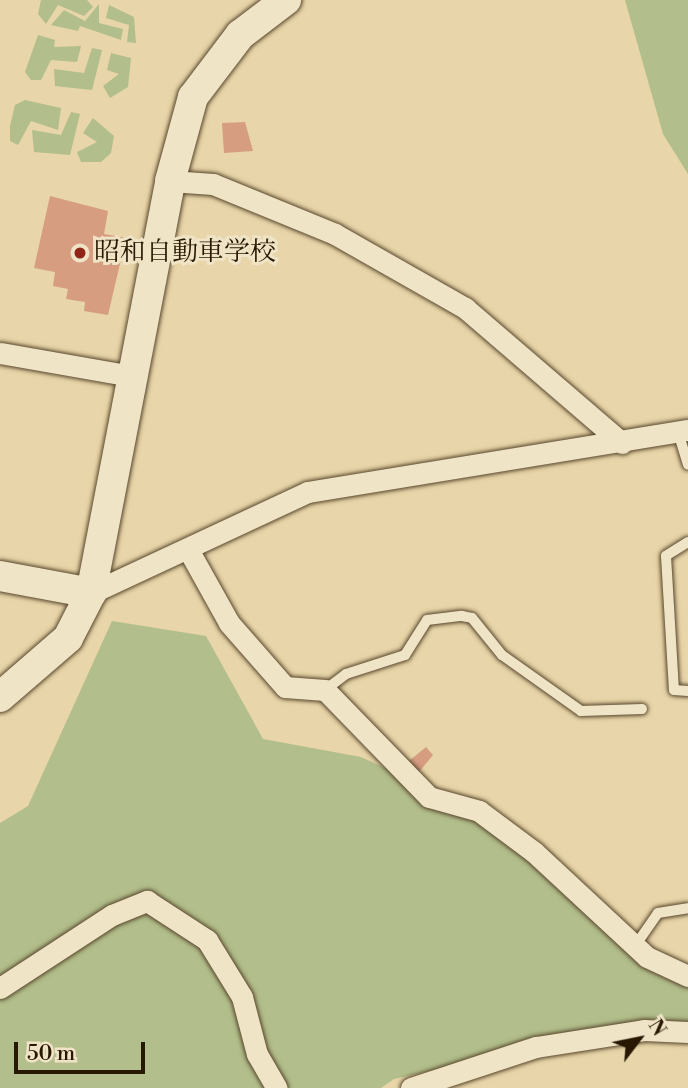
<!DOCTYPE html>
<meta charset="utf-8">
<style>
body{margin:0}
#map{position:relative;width:688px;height:1088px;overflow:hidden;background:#e8d5a9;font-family:"Libre Bodoni","Noto Serif JP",serif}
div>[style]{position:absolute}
.green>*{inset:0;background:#b2be8b}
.building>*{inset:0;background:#d69d81}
.roads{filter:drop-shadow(0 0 2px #58472c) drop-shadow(0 0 2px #58472c)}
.lane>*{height:10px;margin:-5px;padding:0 5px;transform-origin:5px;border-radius:5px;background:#f0e4c7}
.street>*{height:21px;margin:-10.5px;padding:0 10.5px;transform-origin:10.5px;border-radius:10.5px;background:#f0e4c7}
.secondary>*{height:30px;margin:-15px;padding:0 15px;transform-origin:15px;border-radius:15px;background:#f0e4c7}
.dots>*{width:19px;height:19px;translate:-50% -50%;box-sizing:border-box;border:4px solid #f0e4c7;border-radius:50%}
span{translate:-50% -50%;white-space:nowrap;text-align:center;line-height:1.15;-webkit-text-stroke:6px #f0e4c7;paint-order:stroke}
.poi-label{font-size:26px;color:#281802}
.left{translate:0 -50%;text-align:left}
.north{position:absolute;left:604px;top:1004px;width:70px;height:70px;-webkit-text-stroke:5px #f0e4c7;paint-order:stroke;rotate:58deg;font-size:19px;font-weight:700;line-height:28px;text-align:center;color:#281802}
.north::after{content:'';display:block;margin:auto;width:24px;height:32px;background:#281802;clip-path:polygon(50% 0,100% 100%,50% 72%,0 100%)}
.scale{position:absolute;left:14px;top:1042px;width:131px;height:32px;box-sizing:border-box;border:4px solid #281802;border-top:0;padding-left:9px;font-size:21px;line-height:24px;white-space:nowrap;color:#281802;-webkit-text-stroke:5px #f0e4c7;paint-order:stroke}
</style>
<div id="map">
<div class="green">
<i style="clip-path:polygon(41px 0,87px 0,93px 7px,84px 16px,58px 5px,46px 24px,38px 14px)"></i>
<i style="clip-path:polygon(625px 0,688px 0,688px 174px,663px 134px)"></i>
<i style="clip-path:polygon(99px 4px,99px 23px,123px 29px,121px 40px,80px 26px,78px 31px,51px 25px,64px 10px,85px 21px)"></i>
<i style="clip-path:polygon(109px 5px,134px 17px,136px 43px,127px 42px,129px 25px,106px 18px)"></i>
<i style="clip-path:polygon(38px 35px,55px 40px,54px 47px,81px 46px,77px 62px,51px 60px,41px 80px,31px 80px,25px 72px)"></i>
<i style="clip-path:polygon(92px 48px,102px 50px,92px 90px,55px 86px,54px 69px,84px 73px)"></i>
<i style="clip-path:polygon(111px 53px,131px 58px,128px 87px,110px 98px,103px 86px,119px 74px,107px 70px)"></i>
<i style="clip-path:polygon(25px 100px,61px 108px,58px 130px,31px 121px,18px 145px,10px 141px,10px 126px,15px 105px)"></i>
<i style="clip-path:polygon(71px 112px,80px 114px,70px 155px,34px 152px,32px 130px,61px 135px)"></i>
<i style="clip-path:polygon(93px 118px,114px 136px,111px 153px,101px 162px,81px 162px,77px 152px,97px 142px,83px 133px)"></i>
<i style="clip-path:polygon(112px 621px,206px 636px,263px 739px,361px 757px,479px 811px,688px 976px,688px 1028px,551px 1044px,394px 1079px,381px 1088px,0 1088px,0 823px,28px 806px)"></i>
</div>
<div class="building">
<i style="clip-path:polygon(245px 122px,253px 151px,224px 153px,222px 123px)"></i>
<i style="clip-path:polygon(50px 196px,108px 211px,104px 234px,126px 238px,108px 315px,84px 311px,85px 302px,66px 299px,68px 289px,53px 286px,55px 272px,34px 268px)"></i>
<i style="clip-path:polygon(426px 747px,433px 755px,419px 772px,409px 761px)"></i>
</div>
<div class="roads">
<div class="lane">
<i style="left:678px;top:432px;width:34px;rotate:73deg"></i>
<i style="left:688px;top:542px;width:26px;rotate:148deg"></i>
<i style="left:666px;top:556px;width:134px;rotate:86.6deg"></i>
<i style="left:674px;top:690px;width:14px;rotate:4deg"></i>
<i style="left:325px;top:690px;width:26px;rotate:-37deg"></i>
<i style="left:346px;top:674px;width:62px;rotate:-17.9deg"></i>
<i style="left:405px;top:655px;width:41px;rotate:-57.8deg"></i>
<i style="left:427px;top:620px;width:35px;rotate:-7deg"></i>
<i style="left:462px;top:616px;width:10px;rotate:11deg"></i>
<i style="left:472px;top:618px;width:48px;rotate:51deg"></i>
<i style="left:502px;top:655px;width:97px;rotate:35.3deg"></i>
<i style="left:581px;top:711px;width:61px;rotate:-1.9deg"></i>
<i style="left:635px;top:946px;width:40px;rotate:-55.1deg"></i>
<i style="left:658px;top:913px;width:30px;rotate:-9deg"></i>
</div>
<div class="street">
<i style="left:170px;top:181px;width:43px;rotate:4deg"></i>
<i style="left:213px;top:184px;width:132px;rotate:22.3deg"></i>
<i style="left:335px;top:234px;width:150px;rotate:29.6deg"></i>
<i style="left:465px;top:308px;width:207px;rotate:40.7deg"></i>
<i style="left:0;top:353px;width:134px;rotate:9.9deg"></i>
<i style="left:189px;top:551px;width:82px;rotate:60.9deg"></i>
<i style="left:229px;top:623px;width:85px;rotate:48.8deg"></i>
<i style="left:285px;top:687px;width:40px;rotate:4.3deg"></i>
<i style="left:325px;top:690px;width:149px;rotate:45.8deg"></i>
<i style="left:429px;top:797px;width:52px;rotate:15.6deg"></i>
<i style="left:479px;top:811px;width:69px;rotate:36.7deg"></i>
<i style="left:534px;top:852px;width:154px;rotate:42.9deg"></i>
<i style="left:647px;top:957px;width:45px;rotate:24.9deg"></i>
<i style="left:91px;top:593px;width:239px;rotate:-25deg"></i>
<i style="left:308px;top:492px;width:385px;rotate:-9.3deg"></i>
<i style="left:0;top:988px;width:134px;rotate:-33.1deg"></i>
<i style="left:112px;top:915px;width:38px;rotate:-22deg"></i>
<i style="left:147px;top:901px;width:72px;rotate:33deg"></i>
<i style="left:207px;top:940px;width:67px;rotate:58.4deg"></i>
<i style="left:242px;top:997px;width:59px;rotate:75.3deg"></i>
<i style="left:257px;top:1054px;width:39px;rotate:60deg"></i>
<i style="left:411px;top:1088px;width:132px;rotate:-18.2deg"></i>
<i style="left:536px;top:1047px;width:109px;rotate:-8.9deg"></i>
<i style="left:644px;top:1030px;width:44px;rotate:2.6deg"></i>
</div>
<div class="secondary">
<i style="left:0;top:576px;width:93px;rotate:10.6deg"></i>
<i style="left:0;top:697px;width:90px;rotate:-40.9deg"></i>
<i style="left:68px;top:638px;width:51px;rotate:-62.9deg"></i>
<i style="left:91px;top:593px;width:420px;rotate:-79.1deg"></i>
<i style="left:170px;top:181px;width:87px;rotate:-74.7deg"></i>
<i style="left:193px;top:97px;width:78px;rotate:-52.8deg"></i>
<i style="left:240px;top:35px;width:58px;rotate:-37.3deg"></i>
</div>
</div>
<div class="dots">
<i style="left:80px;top:253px;background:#8f2418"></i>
</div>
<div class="poi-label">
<span class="left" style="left:94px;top:253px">昭和自動車学校</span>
</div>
<div class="north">N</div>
<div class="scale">50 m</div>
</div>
